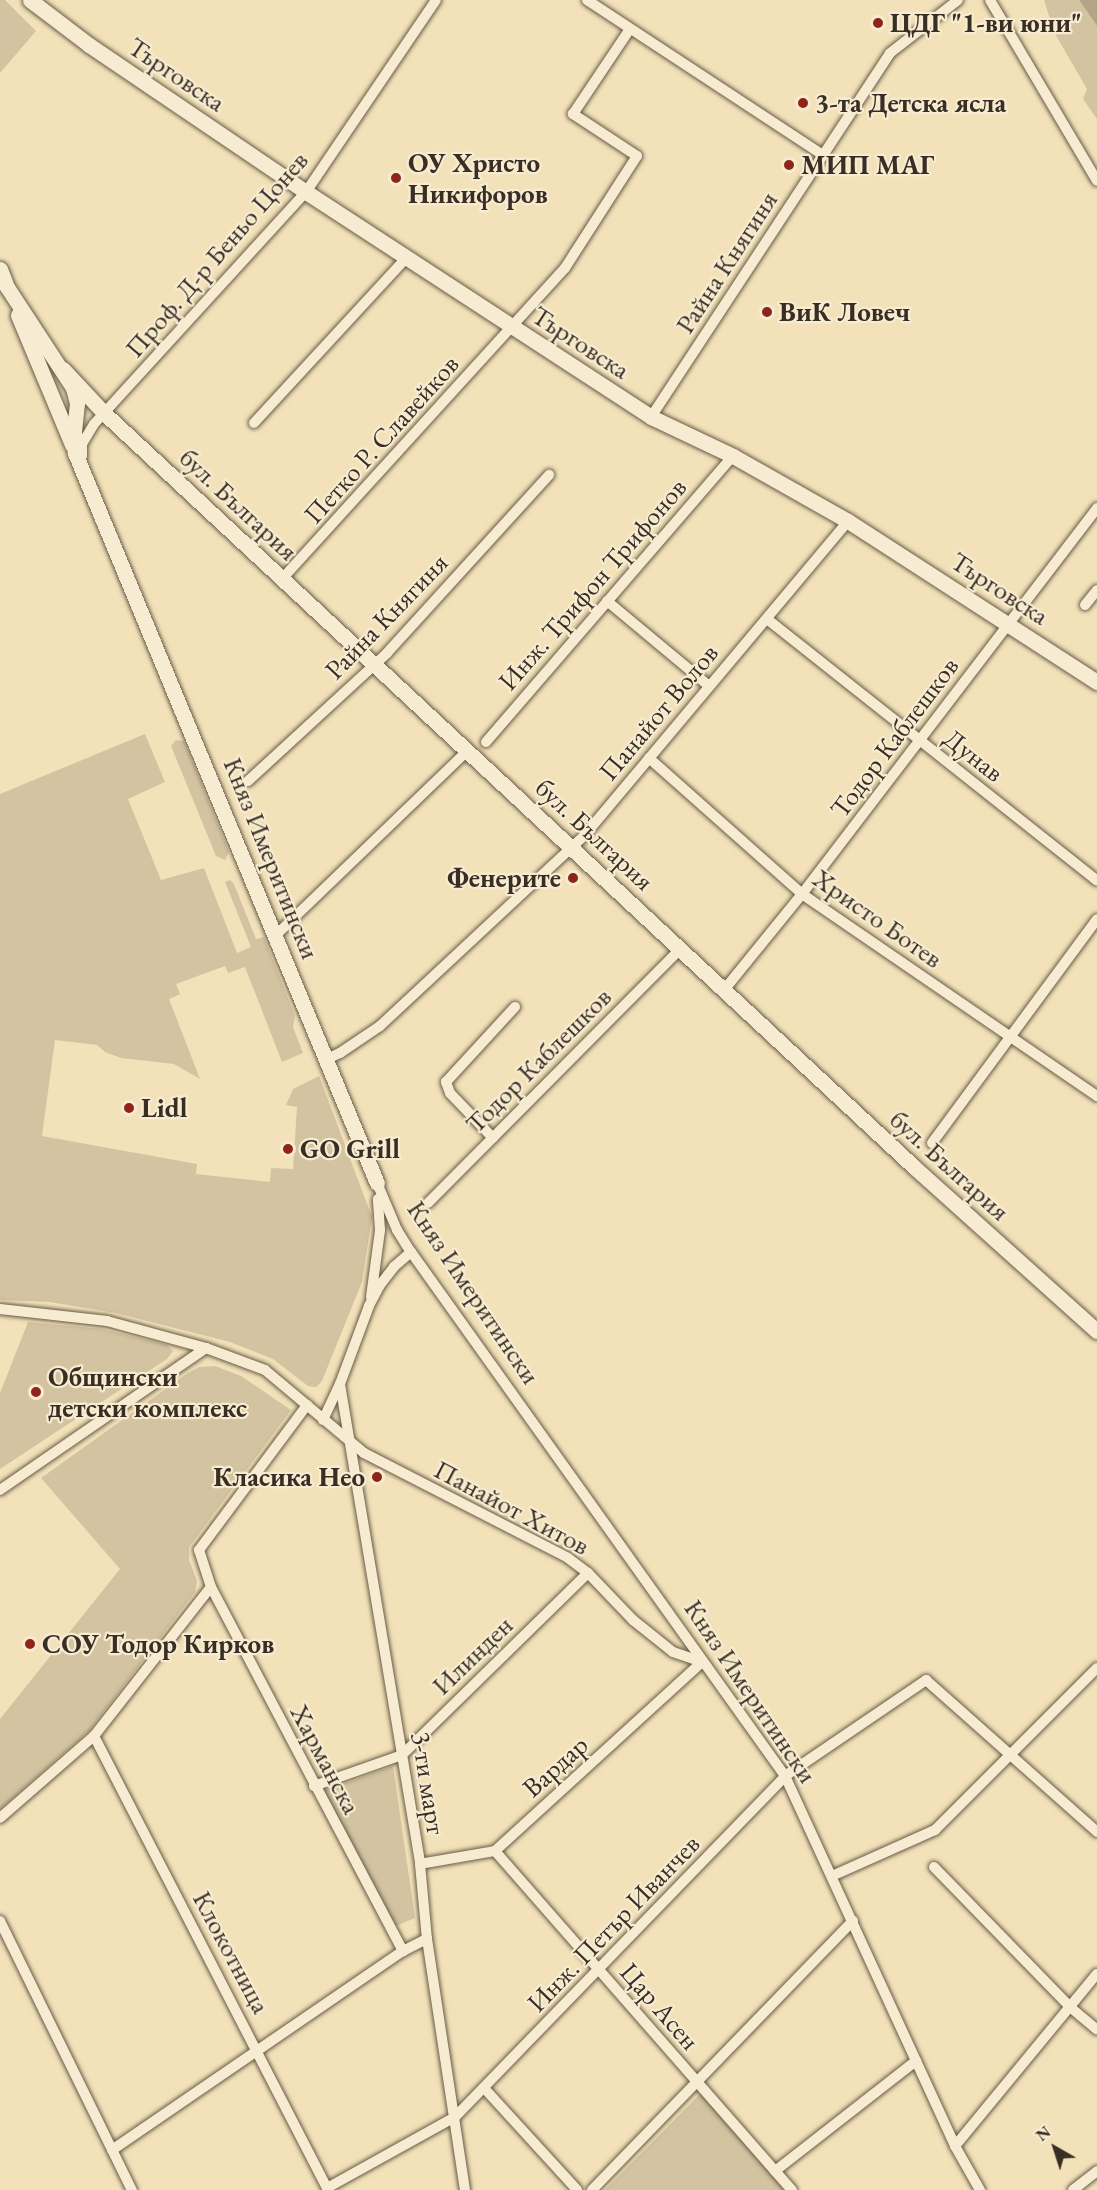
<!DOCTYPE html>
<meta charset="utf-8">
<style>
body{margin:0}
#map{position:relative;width:1097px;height:2190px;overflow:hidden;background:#f3e2b9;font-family:"EB Garamond",serif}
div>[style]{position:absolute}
.green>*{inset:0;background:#d3c3a0}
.water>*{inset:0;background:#b4a586}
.roads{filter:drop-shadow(0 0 2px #685b48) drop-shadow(0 0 2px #685b48)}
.street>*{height:10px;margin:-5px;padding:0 5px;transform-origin:5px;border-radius:5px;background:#f7ecd2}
.secondary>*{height:15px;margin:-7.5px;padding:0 7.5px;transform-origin:7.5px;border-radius:7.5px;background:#f7ecd2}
.dots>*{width:16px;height:16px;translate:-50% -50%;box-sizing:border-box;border:3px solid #f7ecd2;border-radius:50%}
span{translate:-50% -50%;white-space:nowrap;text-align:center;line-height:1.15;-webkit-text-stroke:4.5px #f7ecd2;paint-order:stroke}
.poi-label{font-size:27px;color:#392e23;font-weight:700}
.left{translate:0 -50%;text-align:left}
.right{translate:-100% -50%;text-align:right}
.street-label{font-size:27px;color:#392e23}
.north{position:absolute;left:1025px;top:2118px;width:60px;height:60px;-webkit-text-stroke:4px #f7ecd2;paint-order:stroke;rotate:321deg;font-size:16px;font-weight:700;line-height:24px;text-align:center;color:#392e23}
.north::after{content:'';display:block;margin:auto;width:21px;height:27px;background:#392e23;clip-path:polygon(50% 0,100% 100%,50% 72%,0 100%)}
</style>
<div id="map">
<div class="green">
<i style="clip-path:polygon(0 0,5px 0,36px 31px,0 73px)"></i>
<i style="clip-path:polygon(1044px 0,1079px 0,1097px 26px,1097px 119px,1083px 99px,1087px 89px,1054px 32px)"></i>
<i style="clip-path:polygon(145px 734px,165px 782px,128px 799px,161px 880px,204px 868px,237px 953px,251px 947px,225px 882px,230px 880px,234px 884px,256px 939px,264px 937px,295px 1016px,293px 1027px,303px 1053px,282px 1062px,245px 967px,228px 973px,225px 966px,176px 984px,180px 994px,169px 999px,200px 1079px,174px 1064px,121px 1058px,105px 1052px,97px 1045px,55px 1040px,42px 1136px,197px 1164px,196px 1174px,270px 1182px,271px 1168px,293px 1169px,297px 1107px,286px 1105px,293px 1089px,319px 1076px,372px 1217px,362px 1282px,322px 1381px,316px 1387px,308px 1386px,273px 1359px,230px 1342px,116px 1313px,50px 1302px,0 1300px,0 794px)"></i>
<i style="clip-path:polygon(176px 740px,184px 741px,229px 852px,225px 860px,216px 856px,171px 746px)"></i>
<i style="clip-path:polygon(28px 1322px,102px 1329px,167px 1345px,173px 1351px,167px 1359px,0 1469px,0 1393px)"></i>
<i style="clip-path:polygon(215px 1366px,241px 1376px,291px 1410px,189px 1547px,189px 1560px,197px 1581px,195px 1592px,89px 1731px,0 1809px,0 1719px,120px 1569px,41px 1478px,188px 1373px,199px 1367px)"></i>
<i style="clip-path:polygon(393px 1766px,415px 1918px,396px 1926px,324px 1791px)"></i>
<i style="clip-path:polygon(701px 2093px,789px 2190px,605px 2190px)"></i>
</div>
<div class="water">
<i style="clip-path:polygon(1079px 0,1097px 0,1097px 26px)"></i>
</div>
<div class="roads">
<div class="street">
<i style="left:587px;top:0;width:282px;rotate:33.3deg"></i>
<i style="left:990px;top:0;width:210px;rotate:59.4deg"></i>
<i style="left:651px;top:417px;width:435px;rotate:-56.7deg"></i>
<i style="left:890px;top:53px;width:86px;rotate:-37.9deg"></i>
<i style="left:254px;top:423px;width:224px;rotate:-47.3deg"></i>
<i style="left:82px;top:456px;width:12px;rotate:-90deg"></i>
<i style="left:82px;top:444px;width:23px;rotate:-59deg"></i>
<i style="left:94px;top:424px;width:314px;rotate:-47.6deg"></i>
<i style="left:306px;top:192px;width:232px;rotate:-55.9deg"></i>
<i style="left:282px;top:579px;width:420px;rotate:-47.7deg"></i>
<i style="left:565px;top:268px;width:133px;rotate:-57.3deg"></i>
<i style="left:637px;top:156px;width:77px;rotate:-146.7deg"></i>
<i style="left:573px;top:114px;width:102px;rotate:-56.2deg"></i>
<i style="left:607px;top:601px;width:133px;rotate:39.8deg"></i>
<i style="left:1085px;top:605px;width:19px;rotate:-51deg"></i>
<i style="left:767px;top:619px;width:421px;rotate:38.4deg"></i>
<i style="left:486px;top:742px;width:378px;rotate:-49.2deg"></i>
<i style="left:649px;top:758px;width:205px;rotate:41.6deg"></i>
<i style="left:802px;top:894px;width:358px;rotate:34.4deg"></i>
<i style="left:248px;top:781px;width:189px;rotate:-42.6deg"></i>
<i style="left:387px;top:653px;width:241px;rotate:-47.7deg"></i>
<i style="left:276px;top:935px;width:265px;rotate:-43.9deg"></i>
<i style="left:724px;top:990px;width:124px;rotate:-50.9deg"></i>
<i style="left:802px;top:894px;width:486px;rotate:-52.6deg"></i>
<i style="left:327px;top:1059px;width:14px;rotate:-25deg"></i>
<i style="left:340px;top:1053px;width:48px;rotate:-34deg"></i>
<i style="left:380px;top:1026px;width:279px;rotate:-43deg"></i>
<i style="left:584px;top:836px;width:411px;rotate:-50deg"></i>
<i style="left:493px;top:1138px;width:62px;rotate:-133.7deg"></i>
<i style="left:450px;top:1093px;width:12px;rotate:-110deg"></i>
<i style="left:446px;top:1082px;width:102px;rotate:-47.4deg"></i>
<i style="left:932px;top:1143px;width:278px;rotate:-53.6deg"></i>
<i style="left:377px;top:1183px;width:51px;rotate:66.9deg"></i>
<i style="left:397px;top:1230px;width:26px;rotate:58deg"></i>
<i style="left:411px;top:1252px;width:644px;rotate:54.48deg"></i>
<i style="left:785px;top:1776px;width:407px;rotate:65.3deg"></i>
<i style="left:955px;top:2146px;width:51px;rotate:60.4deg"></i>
<i style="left:428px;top:1203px;width:358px;rotate:-45.2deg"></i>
<i style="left:411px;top:1252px;width:23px;rotate:139deg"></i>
<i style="left:394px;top:1267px;width:23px;rotate:128deg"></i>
<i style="left:380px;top:1285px;width:24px;rotate:118deg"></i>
<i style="left:369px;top:1306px;width:83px;rotate:110.4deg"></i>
<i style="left:340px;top:1384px;width:487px;rotate:80.5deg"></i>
<i style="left:420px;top:1864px;width:75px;rotate:84.7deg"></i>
<i style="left:427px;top:1939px;width:254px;rotate:81.4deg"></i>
<i style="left:371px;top:1297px;width:68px;rotate:-82.3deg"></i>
<i style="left:380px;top:1230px;width:31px;rotate:-94deg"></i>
<i style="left:0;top:1309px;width:108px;rotate:6.4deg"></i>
<i style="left:107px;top:1321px;width:103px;rotate:15.3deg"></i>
<i style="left:206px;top:1348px;width:63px;rotate:20.4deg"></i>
<i style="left:265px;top:1370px;width:129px;rotate:40deg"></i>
<i style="left:364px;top:1453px;width:229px;rotate:27.2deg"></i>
<i style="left:568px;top:1558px;width:25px;rotate:37deg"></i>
<i style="left:588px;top:1573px;width:65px;rotate:46.2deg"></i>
<i style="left:633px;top:1620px;width:51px;rotate:38.7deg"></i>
<i style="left:673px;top:1652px;width:31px;rotate:19deg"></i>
<i style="left:702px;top:1662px;width:280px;rotate:137.6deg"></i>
<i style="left:495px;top:1851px;width:76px;rotate:170.2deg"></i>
<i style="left:323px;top:1420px;width:40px;rotate:-65deg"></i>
<i style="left:0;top:1490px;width:250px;rotate:-34.6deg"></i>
<i style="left:211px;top:1587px;width:412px;rotate:62.2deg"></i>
<i style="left:94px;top:1736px;width:511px;rotate:62.73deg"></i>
<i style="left:314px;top:1786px;width:93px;rotate:-19.4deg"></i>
<i style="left:402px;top:1755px;width:260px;rotate:-44.4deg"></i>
<i style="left:0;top:1818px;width:125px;rotate:-41.1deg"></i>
<i style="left:94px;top:1736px;width:189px;rotate:-51.9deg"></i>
<i style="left:211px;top:1587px;width:39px;rotate:-108deg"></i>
<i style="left:199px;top:1550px;width:181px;rotate:-53.3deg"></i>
<i style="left:495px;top:1851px;width:451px;rotate:48.8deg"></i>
<i style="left:934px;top:1867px;width:195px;rotate:45.8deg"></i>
<i style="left:1070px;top:2007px;width:35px;rotate:40deg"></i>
<i style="left:832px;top:1876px;width:113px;rotate:-24.1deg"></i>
<i style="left:935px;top:1830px;width:229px;rotate:-45deg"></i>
<i style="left:0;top:1921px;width:300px;rotate:63.9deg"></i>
<i style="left:484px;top:2088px;width:138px;rotate:47.6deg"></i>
<i style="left:955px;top:2146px;width:223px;rotate:-50.5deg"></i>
<i style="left:112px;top:2150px;width:353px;rotate:-34.4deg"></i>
<i style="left:403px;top:1951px;width:27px;rotate:-27deg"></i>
<i style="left:775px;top:2171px;width:179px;rotate:-38deg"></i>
<i style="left:327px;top:2188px;width:146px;rotate:-29deg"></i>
<i style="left:455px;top:2117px;width:475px;rotate:-45.9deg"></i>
<i style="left:785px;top:1776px;width:171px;rotate:-34.2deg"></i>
<i style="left:926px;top:1680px;width:229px;rotate:41.6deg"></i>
<i style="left:592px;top:2190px;width:375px;rotate:-45.9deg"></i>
<i style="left:1073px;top:2190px;width:31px;rotate:-38deg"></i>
</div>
<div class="secondary">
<i style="left:30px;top:0;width:74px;rotate:37.3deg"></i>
<i style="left:89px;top:45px;width:262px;rotate:34.1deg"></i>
<i style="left:306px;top:192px;width:412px;rotate:33.1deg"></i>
<i style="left:651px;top:417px;width:91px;rotate:25.4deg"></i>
<i style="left:733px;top:456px;width:132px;rotate:29.5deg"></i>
<i style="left:848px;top:521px;width:297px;rotate:32.9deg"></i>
<i style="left:0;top:269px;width:19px;rotate:69deg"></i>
<i style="left:7px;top:287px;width:121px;rotate:56.8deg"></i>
<i style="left:73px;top:388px;width:16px;rotate:75deg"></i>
<i style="left:77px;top:403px;width:27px;rotate:96deg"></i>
<i style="left:74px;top:430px;width:23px;rotate:88deg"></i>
<i style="left:75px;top:453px;width:790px;rotate:67.53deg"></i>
<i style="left:18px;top:315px;width:141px;rotate:67.4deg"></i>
<i style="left:63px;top:369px;width:60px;rotate:47deg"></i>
<i style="left:104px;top:413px;width:1107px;rotate:42.95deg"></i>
<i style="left:914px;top:1167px;width:246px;rotate:41.9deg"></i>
</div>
</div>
<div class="dots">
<i style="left:878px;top:23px;background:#8f2418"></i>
<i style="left:803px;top:103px;background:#8f2418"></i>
<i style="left:789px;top:165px;background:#8f2418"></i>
<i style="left:396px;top:178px;background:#8f2418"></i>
<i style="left:767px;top:312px;background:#8f2418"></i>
<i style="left:573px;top:878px;background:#8f2418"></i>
<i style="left:129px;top:1108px;background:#8f2418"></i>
<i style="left:288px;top:1149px;background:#8f2418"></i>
<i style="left:36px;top:1392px;background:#8f2418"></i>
<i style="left:377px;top:1477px;background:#8f2418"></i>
<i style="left:30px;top:1644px;background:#8f2418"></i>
</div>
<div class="poi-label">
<span class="left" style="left:890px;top:23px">ЦДГ "1-ви юни"</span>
<span class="left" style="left:815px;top:103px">3-та Детска ясла</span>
<span class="left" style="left:408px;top:178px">ОУ Христо<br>Никифоров</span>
<span class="left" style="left:801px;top:165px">МИП МАГ</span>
<span class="left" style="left:779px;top:312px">ВиК Ловеч</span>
<span class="right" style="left:561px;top:878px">Фенерите</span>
<span class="left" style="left:141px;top:1108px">Lidl</span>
<span class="left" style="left:300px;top:1149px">GO Grill</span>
<span class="left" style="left:48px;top:1392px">Общински<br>детски комплекс</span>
<span class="right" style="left:365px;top:1477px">Класика Нео</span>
<span class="left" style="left:42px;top:1644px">СОУ Тодор Кирков</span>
</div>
<div class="street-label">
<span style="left:177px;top:74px;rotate:34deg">Търговска</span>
<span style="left:216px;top:254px;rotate:-49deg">Проф. Д-р Беньо Цонев</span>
<span style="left:726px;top:262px;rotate:-57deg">Райна Княгиня</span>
<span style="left:581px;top:342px;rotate:33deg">Търговска</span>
<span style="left:381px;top:439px;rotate:-48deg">Петко Р. Славейков</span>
<span style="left:239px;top:504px;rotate:43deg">бул. България</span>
<span style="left:592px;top:584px;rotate:-49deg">Инж. Трифон Трифонов</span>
<span style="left:1000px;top:588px;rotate:33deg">Търговска</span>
<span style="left:386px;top:616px;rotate:-46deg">Райна Княгиня</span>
<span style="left:658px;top:712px;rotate:-50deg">Панайот Волов</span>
<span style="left:894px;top:737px;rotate:-53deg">Тодор Каблешков</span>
<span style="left:974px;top:755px;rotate:38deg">Дунав</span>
<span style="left:595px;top:834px;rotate:43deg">бул. България</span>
<span style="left:272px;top:858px;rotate:68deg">Княз Имеритински</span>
<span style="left:878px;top:918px;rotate:35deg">Христо Ботев</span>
<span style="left:538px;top:1060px;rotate:-45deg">Тодор Каблешков</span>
<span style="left:950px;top:1165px;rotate:42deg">бул. България</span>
<span style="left:474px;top:1292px;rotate:56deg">Княз Имеритински</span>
<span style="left:512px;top:1507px;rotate:28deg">Панайот Хитов</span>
<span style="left:472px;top:1655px;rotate:-44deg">Илинден</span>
<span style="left:751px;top:1691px;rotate:56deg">Княз Имеритински</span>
<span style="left:326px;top:1759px;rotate:62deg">Харманска</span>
<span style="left:555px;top:1766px;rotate:-42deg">Вардар</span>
<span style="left:429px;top:1783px;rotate:81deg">3-ти март</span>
<span style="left:613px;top:1923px;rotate:-46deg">Инж. Петър Иванчев</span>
<span style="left:232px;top:1952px;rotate:62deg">Клокотница</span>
<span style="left:660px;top:2006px;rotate:49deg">Цар Асен</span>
</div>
<div class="north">N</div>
</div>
